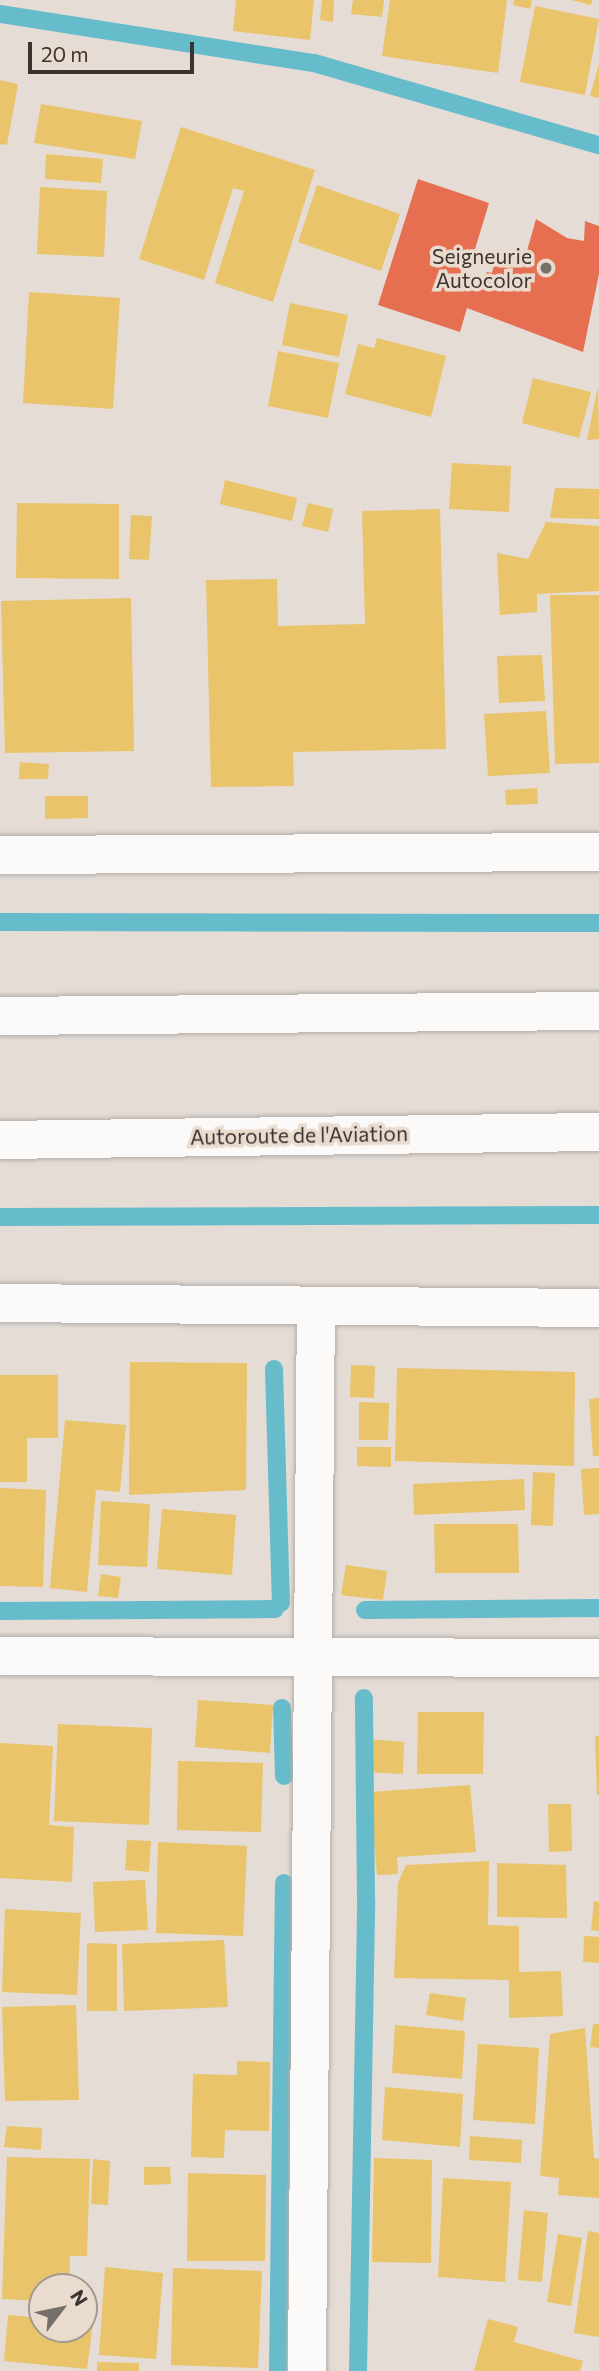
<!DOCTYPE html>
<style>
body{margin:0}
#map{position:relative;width:599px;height:2371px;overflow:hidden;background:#e4dcd5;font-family:Commissioner,sans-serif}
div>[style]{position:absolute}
.homes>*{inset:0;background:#e9c46a}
.shops>*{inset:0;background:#e76f51}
.stream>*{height:18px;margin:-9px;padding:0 9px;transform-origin:9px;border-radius:9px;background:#67bccb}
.roads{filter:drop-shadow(0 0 2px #b4ada8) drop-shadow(0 0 2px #b4ada8)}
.street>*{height:38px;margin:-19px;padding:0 19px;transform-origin:19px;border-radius:19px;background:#fbfaf9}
.secondary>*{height:38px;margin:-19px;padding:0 19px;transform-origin:19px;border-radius:19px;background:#fbfaf9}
.highway>*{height:38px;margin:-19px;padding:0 19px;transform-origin:19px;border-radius:19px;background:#fbfaf9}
.dots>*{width:19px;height:19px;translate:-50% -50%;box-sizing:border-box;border:4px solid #eadbcf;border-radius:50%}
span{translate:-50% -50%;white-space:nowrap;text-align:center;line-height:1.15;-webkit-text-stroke:7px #eadbcf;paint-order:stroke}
.poi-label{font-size:21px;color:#3a3430}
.right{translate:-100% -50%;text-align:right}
.street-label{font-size:21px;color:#3a3430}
.north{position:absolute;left:28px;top:2273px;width:70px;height:70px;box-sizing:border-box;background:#eadbcf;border:2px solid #a4988f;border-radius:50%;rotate:58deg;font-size:19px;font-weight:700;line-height:28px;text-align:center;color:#3a3430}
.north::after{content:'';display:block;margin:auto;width:24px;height:32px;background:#766f6a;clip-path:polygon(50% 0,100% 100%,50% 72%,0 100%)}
.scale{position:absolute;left:28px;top:42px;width:166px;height:32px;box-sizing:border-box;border:4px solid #3a3430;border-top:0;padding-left:9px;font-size:21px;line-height:24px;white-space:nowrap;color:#3a3430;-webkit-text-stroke:5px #eadbcf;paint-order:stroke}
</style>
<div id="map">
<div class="homes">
<i style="clip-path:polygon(236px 0,314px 0,310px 40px,233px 31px)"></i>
<i style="clip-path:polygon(322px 0,334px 0,333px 22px,320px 20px)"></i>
<i style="clip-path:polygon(353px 0,384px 0,382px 17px,351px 14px)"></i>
<i style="clip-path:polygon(390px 0,507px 0,498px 73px,382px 56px)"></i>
<i style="clip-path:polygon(514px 0,532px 0,530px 9px,513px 5px)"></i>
<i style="clip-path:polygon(571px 0,592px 0,591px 5px)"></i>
<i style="clip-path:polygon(535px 6px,599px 19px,585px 95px,520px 82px)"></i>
<i style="clip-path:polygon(599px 64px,599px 98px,590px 96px)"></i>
<i style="clip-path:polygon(0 80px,18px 84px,7px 145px,0 144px)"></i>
<i style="clip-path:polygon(41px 104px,142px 121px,135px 159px,34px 143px)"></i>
<i style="clip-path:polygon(181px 127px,315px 170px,273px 302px,215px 283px,244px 191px,233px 188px,204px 280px,139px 259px)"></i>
<i style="clip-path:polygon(46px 154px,103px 159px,101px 183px,45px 179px)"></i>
<i style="clip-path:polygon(317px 185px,400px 214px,381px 271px,298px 242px)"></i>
<i style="clip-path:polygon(40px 187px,107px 191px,104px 257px,37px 254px)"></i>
<i style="clip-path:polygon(29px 292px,120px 298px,113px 409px,23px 403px)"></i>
<i style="clip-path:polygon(290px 303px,348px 315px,339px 357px,282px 345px)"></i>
<i style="clip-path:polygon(377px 338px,446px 356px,431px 417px,345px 394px,358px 344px,374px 348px)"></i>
<i style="clip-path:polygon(278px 351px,339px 363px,328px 418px,268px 406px)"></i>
<i style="clip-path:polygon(533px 378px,591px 392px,579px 438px,522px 423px)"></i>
<i style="clip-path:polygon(598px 386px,599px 439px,587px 440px)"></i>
<i style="clip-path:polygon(452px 463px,511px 466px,509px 512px,449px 509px)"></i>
<i style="clip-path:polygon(225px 480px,297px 498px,292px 521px,220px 504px)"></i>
<i style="clip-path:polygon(555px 488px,599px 489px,599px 519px,550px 518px)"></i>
<i style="clip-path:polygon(17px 503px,119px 504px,119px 579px,16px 578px)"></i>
<i style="clip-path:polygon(308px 503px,333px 509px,328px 532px,302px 526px)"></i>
<i style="clip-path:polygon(440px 509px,446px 749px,293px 752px,294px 786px,211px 787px,206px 580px,277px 579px,278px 626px,365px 624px,362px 511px)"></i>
<i style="clip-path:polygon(131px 515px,152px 516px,149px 560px,129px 559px)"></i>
<i style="clip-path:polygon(546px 522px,599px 526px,599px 591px,537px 594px,537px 612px,500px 615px,497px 553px,528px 559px)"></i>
<i style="clip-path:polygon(550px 595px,599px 595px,599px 763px,555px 764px)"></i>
<i style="clip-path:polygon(131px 598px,134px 751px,5px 753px,1px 601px)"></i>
<i style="clip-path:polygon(542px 655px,545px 701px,499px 703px,497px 656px)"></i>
<i style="clip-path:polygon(546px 711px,550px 773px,488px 776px,484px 714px)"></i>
<i style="clip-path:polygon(20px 762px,49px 764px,48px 779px,19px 779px)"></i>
<i style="clip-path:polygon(537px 788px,538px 804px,506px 805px,505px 790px)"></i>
<i style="clip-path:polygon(45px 796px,88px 796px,88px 818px,45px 819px)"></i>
<i style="clip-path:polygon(130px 1362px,247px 1363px,246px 1490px,129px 1495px)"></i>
<i style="clip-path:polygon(351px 1365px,375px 1366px,374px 1398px,350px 1397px)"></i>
<i style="clip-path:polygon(397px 1368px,575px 1372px,574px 1466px,395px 1461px)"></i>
<i style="clip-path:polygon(0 1375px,58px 1375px,58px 1438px,27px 1438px,27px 1482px,0 1482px)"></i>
<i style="clip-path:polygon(599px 1398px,599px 1456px,593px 1456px,589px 1399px)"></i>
<i style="clip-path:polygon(359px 1402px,389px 1403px,388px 1440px,359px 1440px)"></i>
<i style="clip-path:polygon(65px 1420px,126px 1425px,120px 1492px,96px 1490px,87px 1592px,50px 1588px)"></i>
<i style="clip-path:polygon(357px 1447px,391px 1447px,391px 1467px,357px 1466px)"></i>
<i style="clip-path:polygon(599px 1468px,599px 1514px,584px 1515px,581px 1469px)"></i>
<i style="clip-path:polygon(533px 1472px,555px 1473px,553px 1526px,531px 1525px)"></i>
<i style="clip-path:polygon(524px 1479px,525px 1510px,414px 1515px,413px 1484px)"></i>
<i style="clip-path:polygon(0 1488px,46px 1490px,43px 1587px,0 1586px)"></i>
<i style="clip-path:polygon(101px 1501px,150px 1504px,147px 1567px,98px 1565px)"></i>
<i style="clip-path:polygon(162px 1509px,236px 1515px,232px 1575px,157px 1569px)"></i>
<i style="clip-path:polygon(434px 1524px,518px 1524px,519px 1573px,435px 1573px)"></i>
<i style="clip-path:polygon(346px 1565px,387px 1571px,383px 1600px,341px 1595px)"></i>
<i style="clip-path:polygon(101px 1574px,121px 1577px,118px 1598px,98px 1596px)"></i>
<i style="clip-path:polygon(198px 1700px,273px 1705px,270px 1753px,195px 1747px)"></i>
<i style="clip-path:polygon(418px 1712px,484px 1712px,483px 1774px,417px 1774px)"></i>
<i style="clip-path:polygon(58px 1724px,152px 1728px,149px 1825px,54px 1821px)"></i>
<i style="clip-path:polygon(595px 1736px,599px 1736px,599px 1795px,597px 1795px)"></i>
<i style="clip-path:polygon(368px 1739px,404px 1742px,403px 1774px,366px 1772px)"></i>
<i style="clip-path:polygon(0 1743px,53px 1746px,49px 1825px,74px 1827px,72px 1882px,0 1878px)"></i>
<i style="clip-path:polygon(178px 1761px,263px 1763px,261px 1832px,177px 1830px)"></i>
<i style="clip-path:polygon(470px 1785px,476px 1852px,397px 1857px,398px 1874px,377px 1875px,370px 1792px)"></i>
<i style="clip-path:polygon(548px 1804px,571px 1804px,572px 1851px,549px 1852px)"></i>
<i style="clip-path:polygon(127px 1840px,151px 1841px,149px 1872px,125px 1870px)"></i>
<i style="clip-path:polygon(158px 1842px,247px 1846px,243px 1936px,156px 1933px)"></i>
<i style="clip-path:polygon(489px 1861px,488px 1925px,519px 1926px,519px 1972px,561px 1971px,563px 2016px,509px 2018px,509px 1980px,394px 1978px,398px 1883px,406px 1865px)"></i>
<i style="clip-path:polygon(497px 1863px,566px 1865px,567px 1918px,497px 1917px)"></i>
<i style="clip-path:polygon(145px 1880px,148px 1930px,95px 1932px,93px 1882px)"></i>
<i style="clip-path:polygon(594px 1901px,599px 1902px,599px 1931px,591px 1930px)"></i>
<i style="clip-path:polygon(5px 1909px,81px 1913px,77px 1995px,2px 1992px)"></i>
<i style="clip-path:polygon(584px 1936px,599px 1937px,599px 1963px,583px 1962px)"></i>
<i style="clip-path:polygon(224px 1940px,228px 2007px,124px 2011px,122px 1944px)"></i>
<i style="clip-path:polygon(87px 1943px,117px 1944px,117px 2011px,87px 2011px)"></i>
<i style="clip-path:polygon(430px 1993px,466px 1998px,463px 2021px,426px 2015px)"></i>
<i style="clip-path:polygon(76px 2005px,79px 2100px,5px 2101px,2px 2007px)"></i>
<i style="clip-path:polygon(593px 2024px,599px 2024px,599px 2048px,590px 2047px)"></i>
<i style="clip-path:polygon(395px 2025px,465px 2031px,462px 2079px,392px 2073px)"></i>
<i style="clip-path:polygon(585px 2028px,594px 2158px,599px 2159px,599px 2198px,558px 2195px,559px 2178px,540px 2176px,550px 2034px)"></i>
<i style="clip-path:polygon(478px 2044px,539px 2048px,535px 2124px,473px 2120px)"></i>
<i style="clip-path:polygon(237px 2061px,270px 2062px,269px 2131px,225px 2130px,224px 2158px,191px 2157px,193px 2074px,237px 2075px)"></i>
<i style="clip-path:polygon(385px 2087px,463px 2094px,460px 2147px,382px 2140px)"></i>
<i style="clip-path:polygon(7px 2126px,42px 2128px,41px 2150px,4px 2147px)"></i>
<i style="clip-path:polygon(470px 2136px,522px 2140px,521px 2163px,469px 2160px)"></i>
<i style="clip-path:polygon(7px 2157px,90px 2159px,87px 2256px,70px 2256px,69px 2287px,42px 2287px,42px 2301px,2px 2299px)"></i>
<i style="clip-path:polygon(374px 2158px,432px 2160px,431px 2263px,372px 2262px)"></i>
<i style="clip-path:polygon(93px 2159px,110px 2161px,108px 2205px,91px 2204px)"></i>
<i style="clip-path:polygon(144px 2167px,170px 2167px,171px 2184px,144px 2185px)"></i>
<i style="clip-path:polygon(188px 2173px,266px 2175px,265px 2261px,187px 2261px)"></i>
<i style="clip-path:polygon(443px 2178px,511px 2182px,505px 2282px,438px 2277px)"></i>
<i style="clip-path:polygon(524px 2210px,548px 2213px,542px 2282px,518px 2280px)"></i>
<i style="clip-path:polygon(588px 2231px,599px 2233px,599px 2337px,574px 2333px)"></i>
<i style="clip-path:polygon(558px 2234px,582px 2238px,571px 2306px,547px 2302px)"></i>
<i style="clip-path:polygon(105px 2267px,163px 2273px,156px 2359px,99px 2355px)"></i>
<i style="clip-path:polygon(173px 2268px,262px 2271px,258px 2368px,171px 2365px)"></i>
<i style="clip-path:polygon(8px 2315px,42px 2318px,42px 2329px,84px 2329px,84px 2322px,93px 2323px,87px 2369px,4px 2361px)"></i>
<i style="clip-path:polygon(488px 2319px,518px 2327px,514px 2342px,583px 2361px,580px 2371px,474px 2371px)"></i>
<i style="clip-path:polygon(97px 2362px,139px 2363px,139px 2371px,97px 2371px)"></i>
</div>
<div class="shops">
<i style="clip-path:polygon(418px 179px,489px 203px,466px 279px,480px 284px,487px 272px,492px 273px,496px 256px,523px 265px,536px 219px,567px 238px,584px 241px,585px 221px,599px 226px,599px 274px,583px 352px,467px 308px,460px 332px,378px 305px)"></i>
</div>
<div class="stream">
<i style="left:0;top:14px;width:318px;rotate:8.9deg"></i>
<i style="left:314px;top:63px;width:297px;rotate:16.1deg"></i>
<i style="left:0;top:922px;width:599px;rotate:0.1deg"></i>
<i style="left:0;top:1217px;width:599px;rotate:-0.19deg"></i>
<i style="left:274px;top:1369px;width:234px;rotate:88.3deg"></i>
<i style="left:365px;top:1610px;width:234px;rotate:-0.5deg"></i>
<i style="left:0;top:1611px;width:275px;rotate:-0.4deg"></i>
<i style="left:282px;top:1708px;width:68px;rotate:88.3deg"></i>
<i style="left:278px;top:2371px;width:488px;rotate:-89.3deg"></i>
<i style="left:358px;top:2371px;width:471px;rotate:-89deg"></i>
<i style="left:366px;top:1900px;width:202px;rotate:-90.6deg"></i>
</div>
<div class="roads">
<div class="street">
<i style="left:0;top:1656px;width:599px;rotate:0.19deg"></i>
<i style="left:307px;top:2371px;width:1064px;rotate:-89.52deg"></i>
</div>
<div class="secondary">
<i style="left:0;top:855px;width:599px;rotate:-0.29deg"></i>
<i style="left:0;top:1303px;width:599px;rotate:0.48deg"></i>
</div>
<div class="highway">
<i style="left:0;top:1016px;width:599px;rotate:-0.48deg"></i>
<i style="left:0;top:1140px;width:599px;rotate:-0.77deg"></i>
</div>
</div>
<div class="dots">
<i style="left:546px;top:268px;background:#766f6a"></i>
</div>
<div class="poi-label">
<span class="right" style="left:532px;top:268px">Seigneurie<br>Autocolor</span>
</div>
<div class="street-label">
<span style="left:299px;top:1135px;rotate:-1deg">Autoroute de l'Aviation</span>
</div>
<div class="north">N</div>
<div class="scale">20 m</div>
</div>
